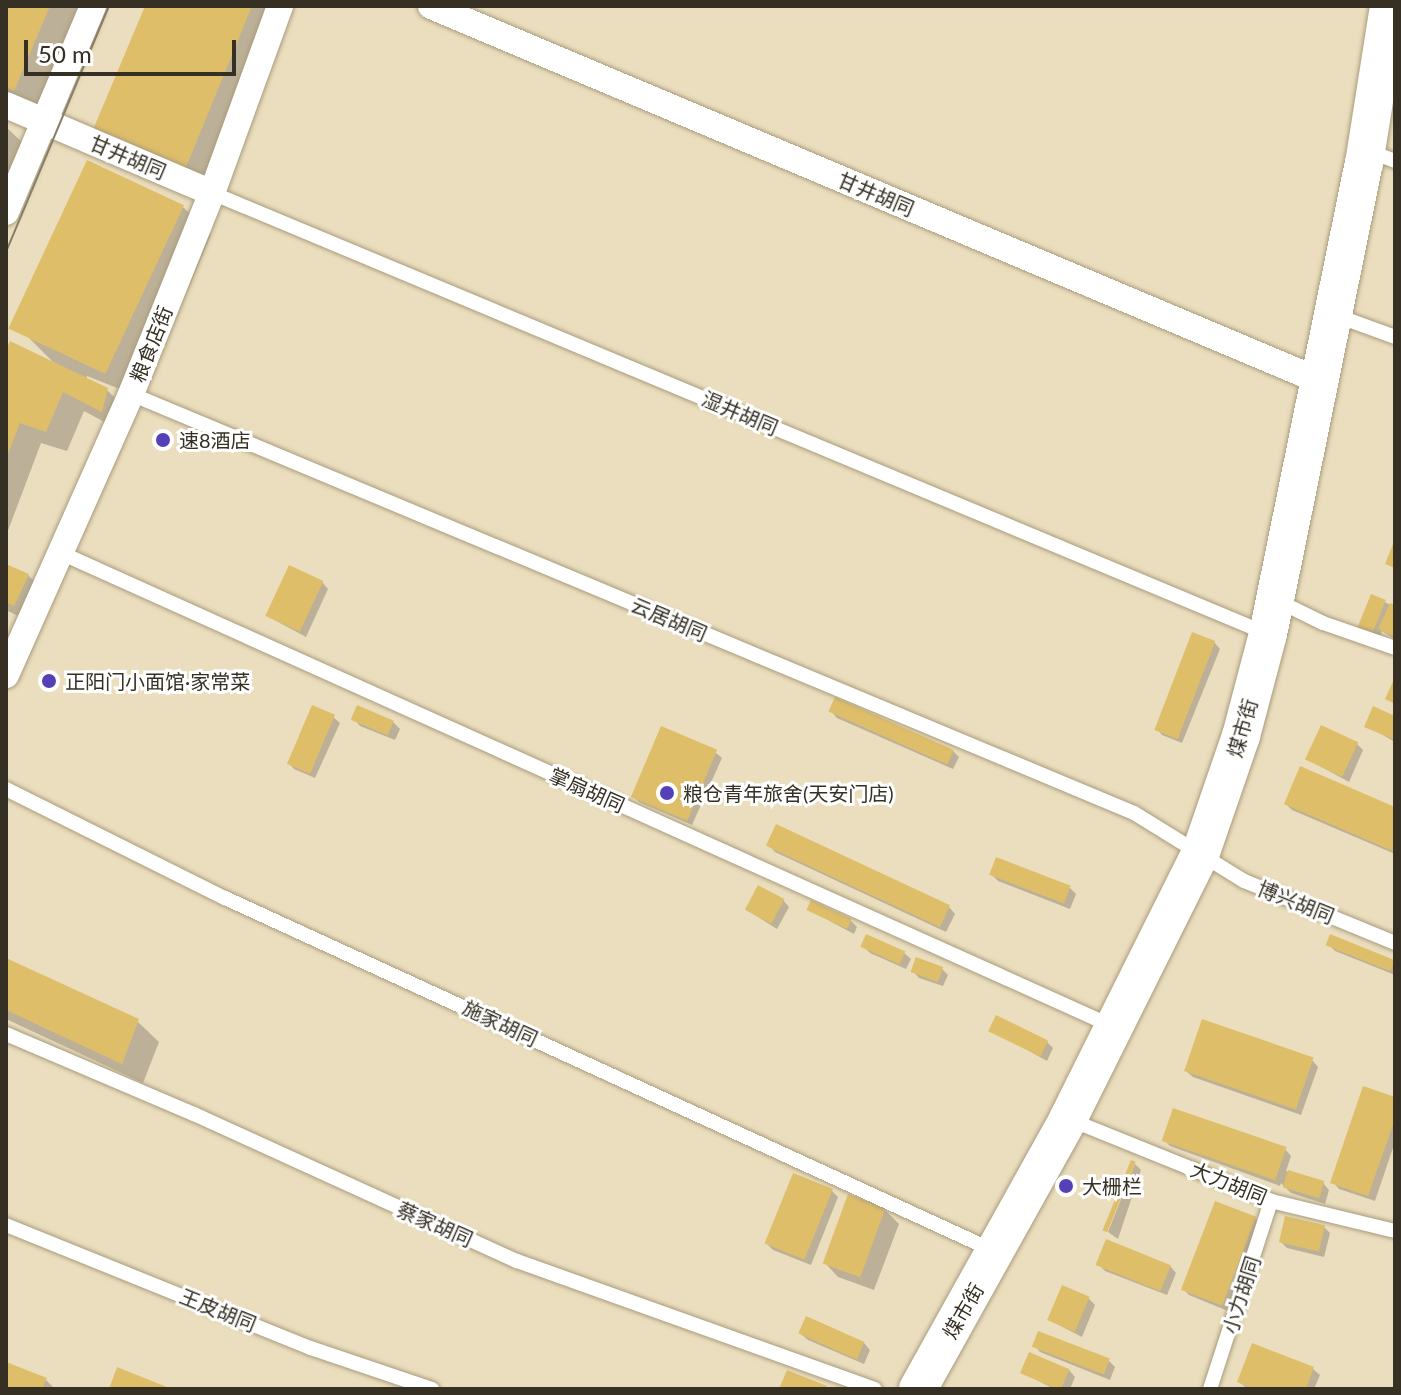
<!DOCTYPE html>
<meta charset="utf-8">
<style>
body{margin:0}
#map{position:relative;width:1401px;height:1395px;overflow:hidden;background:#ebdebe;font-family:Lato,"Noto Sans SC",sans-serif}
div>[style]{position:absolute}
.shadow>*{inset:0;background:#0003}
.building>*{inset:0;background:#dfbe6a;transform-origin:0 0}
.roads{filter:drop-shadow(0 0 2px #a99c7d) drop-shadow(0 0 2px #a99c7d)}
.lane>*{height:14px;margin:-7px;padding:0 7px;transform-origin:7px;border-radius:7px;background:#fff}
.street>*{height:26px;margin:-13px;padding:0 13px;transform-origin:13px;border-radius:13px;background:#fff}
.secondary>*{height:38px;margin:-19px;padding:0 19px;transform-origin:19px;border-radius:19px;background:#fff}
.tram>*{height:2px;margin:-1px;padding:0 1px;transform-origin:1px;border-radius:1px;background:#877e69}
.dots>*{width:22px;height:22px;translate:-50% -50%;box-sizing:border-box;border:4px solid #fff;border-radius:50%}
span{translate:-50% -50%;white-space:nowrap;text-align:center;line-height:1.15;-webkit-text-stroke:6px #fff;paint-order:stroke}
.street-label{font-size:20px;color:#353023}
.poi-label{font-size:20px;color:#353023}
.left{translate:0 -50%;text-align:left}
.frame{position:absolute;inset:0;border:8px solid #353023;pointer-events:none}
.scale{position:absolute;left:24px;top:40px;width:212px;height:36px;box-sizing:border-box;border:4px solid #353023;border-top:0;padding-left:10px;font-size:24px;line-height:28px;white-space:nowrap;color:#353023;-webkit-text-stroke:6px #fff;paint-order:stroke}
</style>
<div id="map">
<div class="shadow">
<i style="clip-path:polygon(6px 6px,89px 6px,43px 117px,6px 99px)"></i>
<i style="clip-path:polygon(148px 6px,291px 6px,212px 198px,123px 159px)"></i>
<i style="clip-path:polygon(6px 127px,22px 142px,6px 178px)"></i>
<i style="clip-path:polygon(183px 207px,211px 235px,142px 398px,87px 376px,86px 379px,107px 390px,128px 411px,123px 432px,84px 411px,67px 451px,41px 443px,6px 536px,6px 355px,55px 364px,26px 335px)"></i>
<i style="clip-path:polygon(6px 567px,28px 575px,49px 596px,36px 625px,6px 610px)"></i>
<i style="clip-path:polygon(322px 582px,328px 589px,306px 637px,267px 616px)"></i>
<i style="clip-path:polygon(1385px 602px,1395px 608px,1395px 639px,1382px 631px,1379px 639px,1366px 633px)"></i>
<i style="clip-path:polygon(1214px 642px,1220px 649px,1182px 743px,1162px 735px,1156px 728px)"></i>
<i style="clip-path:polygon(831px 711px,953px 751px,959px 757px,953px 769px,837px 718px)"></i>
<i style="clip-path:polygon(333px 717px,340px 723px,315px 778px,294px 769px,288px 762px)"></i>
<i style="clip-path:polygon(1395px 718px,1395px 742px,1367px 726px)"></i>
<i style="clip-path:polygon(354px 719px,393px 722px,400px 729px,395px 740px,360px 726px)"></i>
<i style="clip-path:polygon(1357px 744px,1363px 750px,1349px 782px,1307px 759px)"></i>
<i style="clip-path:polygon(715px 752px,722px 758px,692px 825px,639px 802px,633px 796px)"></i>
<i style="clip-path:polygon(1286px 804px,1395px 809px,1395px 854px,1292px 810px)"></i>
<i style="clip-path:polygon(769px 845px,949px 907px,955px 914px,946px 932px,775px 852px)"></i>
<i style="clip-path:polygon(991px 874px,1070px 888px,1076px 894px,1070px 909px,998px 881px)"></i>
<i style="clip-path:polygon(783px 900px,789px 907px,777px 929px,747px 910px)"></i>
<i style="clip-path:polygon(809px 910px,851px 921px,857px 927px,854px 934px)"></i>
<i style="clip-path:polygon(868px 937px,904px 953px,911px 959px,906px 969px,870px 953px,863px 946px)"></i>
<i style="clip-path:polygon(1328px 944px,1394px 962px,1395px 975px,1335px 951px)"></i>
<i style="clip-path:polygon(6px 960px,137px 1021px,159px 1042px,143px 1083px,6px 1019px)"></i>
<i style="clip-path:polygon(941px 968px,948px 975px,943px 986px,919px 978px,913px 971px)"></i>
<i style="clip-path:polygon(991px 1030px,1047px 1042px,1053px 1048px,1047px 1061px)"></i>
<i style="clip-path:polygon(1312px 1060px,1318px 1067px,1301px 1115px,1193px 1077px,1186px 1071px)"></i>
<i style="clip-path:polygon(1395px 1099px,1395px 1142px,1375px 1201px,1339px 1189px,1333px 1182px)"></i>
<i style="clip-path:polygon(1164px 1140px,1285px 1149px,1291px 1156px,1286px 1171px,1323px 1183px,1329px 1190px,1325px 1204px,1291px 1193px,1281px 1183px,1280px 1186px,1170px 1146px)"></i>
<i style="clip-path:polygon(1135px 1164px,1141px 1170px,1118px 1239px,1108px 1232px)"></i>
<i style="clip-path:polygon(832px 1191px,838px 1197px,811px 1265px,773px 1250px,767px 1244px)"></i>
<i style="clip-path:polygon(885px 1210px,899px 1224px,874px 1290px,838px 1277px,825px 1263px)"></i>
<i style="clip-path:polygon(1255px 1219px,1262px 1225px,1228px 1311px,1189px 1295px,1183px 1289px)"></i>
<i style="clip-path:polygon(1324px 1227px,1330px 1233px,1324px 1257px,1287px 1248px,1281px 1242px)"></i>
<i style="clip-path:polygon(1098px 1264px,1170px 1266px,1176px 1273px,1167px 1295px,1105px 1271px)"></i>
<i style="clip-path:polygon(1089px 1299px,1095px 1305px,1082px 1337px,1049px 1320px)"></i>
<i style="clip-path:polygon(801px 1334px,864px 1343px,870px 1350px,864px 1364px,808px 1340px)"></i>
<i style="clip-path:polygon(1034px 1345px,1109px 1361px,1115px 1367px,1110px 1380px,1040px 1352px)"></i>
<i style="clip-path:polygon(6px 1364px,46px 1380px,55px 1389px,6px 1389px)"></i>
<i style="clip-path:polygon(1313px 1369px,1320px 1375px,1314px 1389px,1248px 1389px,1239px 1382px)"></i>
<i style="clip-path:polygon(1069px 1370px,1075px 1377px,1070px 1389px,1054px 1389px,1023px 1373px)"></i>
</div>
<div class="building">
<i style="clip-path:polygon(6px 6px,50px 6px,14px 91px,6px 87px)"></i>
<i style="clip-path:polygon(145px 6px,252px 6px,184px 172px,92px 132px)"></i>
<i style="left:87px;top:160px;width:107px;height:186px;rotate:25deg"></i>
<i style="clip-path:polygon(10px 341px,108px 388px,102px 412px,63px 392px,46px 432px,20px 423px,6px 459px,6px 350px)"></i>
<i style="clip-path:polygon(1395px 539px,1395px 568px,1385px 564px)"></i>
<i style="clip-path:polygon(6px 564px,29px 574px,14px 606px,6px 602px)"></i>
<i style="left:289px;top:565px;width:38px;height:56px;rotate:25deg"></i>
<i style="left:1371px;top:594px;width:16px;height:36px;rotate:22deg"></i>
<i style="clip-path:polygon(1390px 603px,1395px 605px,1395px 637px,1378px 629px)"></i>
<i style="left:1192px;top:632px;width:25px;height:105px;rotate:21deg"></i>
<i style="clip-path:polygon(1395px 677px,1395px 704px,1385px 699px)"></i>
<i style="left:835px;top:697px;width:130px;height:16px;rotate:24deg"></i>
<i style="left:312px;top:705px;width:25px;height:64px;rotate:23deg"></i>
<i style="left:357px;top:705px;width:40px;height:16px;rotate:23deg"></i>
<i style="clip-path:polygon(1373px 706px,1395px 716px,1395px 740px,1364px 727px)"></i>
<i style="left:1321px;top:725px;width:41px;height:38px;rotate:25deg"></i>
<i style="left:661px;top:726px;width:61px;height:77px;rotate:23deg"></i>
<i style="clip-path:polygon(1300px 766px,1395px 807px,1395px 852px,1284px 804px)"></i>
<i style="left:776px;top:824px;width:192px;height:24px;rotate:25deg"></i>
<i style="left:996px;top:857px;width:80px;height:19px;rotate:21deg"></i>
<i style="left:758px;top:885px;width:30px;height:28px;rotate:28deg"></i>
<i style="left:811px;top:900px;width:45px;height:11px;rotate:25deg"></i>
<i style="left:866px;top:934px;width:43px;height:14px;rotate:24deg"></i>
<i style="left:1330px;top:934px;width:70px;height:12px;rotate:22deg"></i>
<i style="left:916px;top:957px;width:29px;height:16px;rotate:20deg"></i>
<i style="clip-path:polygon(6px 958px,139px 1019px,122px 1064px,6px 1010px)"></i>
<i style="left:996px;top:1015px;width:58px;height:18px;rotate:26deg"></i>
<i style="left:1202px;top:1019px;width:118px;height:55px;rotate:19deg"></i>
<i style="clip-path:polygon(1363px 1086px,1395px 1097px,1395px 1119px,1368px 1196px,1330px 1183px)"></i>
<i style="left:1173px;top:1108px;width:120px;height:35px;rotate:19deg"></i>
<i style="left:1131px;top:1160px;width:5px;height:76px;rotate:22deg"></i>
<i style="left:1288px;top:1170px;width:38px;height:18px;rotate:17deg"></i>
<i style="left:793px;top:1173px;width:43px;height:76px;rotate:22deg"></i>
<i style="left:848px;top:1194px;width:40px;height:74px;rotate:20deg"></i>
<i style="left:1215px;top:1201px;width:44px;height:95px;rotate:21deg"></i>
<i style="left:1285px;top:1216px;width:41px;height:27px;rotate:13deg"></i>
<i style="left:1106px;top:1239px;width:70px;height:28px;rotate:22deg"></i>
<i style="left:1062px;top:1285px;width:30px;height:38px;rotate:23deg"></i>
<i style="left:806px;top:1316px;width:64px;height:19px;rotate:24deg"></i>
<i style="left:1038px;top:1331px;width:77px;height:17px;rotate:21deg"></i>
<i style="clip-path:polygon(1252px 1343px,1314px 1367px,1306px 1389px,1254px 1389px,1237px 1382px)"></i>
<i style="left:1029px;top:1352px;width:44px;height:23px;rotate:23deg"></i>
<i style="clip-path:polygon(6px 1362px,47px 1378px,42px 1389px,6px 1389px)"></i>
<i style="clip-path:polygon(117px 1367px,167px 1387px,166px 1389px,109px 1389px)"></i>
<i style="clip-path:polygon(787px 1370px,827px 1386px,826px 1389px,779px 1389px)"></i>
</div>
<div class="roads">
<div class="lane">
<i style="left:1369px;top:151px;width:28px;rotate:21deg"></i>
<i style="left:212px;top:193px;width:1144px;rotate:22.67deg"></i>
<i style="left:1335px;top:315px;width:64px;rotate:20.1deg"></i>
<i style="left:131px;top:394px;width:1087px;rotate:22.67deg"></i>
<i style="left:1134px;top:813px;width:129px;rotate:31.7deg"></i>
<i style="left:1244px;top:881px;width:163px;rotate:22.3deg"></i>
<i style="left:61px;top:553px;width:1155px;rotate:24.23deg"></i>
<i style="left:1276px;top:600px;width:52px;rotate:26.1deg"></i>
<i style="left:1323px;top:623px;width:76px;rotate:19.1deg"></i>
<i style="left:6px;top:789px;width:245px;rotate:26.5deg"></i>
<i style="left:225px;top:898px;width:844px;rotate:24.65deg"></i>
<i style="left:6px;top:1034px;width:204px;rotate:23.1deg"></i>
<i style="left:194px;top:1114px;width:355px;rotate:24.5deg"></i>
<i style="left:517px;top:1261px;width:380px;rotate:19.7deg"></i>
<i style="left:1071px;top:1120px;width:216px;rotate:22deg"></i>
<i style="left:1271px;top:1201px;width:128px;rotate:13.6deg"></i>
<i style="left:6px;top:1225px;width:329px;rotate:22deg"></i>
<i style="left:311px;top:1348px;width:128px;rotate:18.7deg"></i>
<i style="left:1210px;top:1389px;width:198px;rotate:-72deg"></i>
</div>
<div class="street">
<i style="left:431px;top:6px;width:965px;rotate:22.87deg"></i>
<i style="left:6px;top:105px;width:224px;rotate:23.1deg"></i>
<i style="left:6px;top:212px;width:224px;rotate:-67.1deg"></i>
<i style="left:6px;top:675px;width:308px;rotate:-66deg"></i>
<i style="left:131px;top:394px;width:217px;rotate:-68.1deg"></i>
<i style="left:212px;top:193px;width:199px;rotate:-70deg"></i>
</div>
<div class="secondary">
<i style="left:918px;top:1389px;width:309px;rotate:-60.9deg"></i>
<i style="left:1068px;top:1119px;width:298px;rotate:-63.5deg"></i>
<i style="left:1201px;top:852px;width:123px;rotate:-71deg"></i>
<i style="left:1241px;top:736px;width:106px;rotate:-75.2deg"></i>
<i style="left:1268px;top:634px;width:480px;rotate:-78.5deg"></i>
<i style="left:1364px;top:164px;width:160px;rotate:-81deg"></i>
</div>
</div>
<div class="tram">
<i style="left:6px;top:252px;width:267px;rotate:-67.3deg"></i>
</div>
<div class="dots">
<i style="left:163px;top:440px;background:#5540b8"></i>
<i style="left:49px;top:681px;background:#5540b8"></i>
<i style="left:667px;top:793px;background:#5540b8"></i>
<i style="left:1066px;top:1186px;background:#5540b8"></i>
</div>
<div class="street-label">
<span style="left:128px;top:157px;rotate:23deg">甘井胡同</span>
<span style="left:876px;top:194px;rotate:23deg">甘井胡同</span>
<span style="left:151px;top:344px;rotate:-68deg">粮食店街</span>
<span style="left:740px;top:413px;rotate:23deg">湿井胡同</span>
<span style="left:669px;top:619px;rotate:23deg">云居胡同</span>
<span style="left:1242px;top:728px;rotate:-74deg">煤市街</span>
<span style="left:587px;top:790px;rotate:24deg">掌扇胡同</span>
<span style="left:1296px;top:902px;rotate:22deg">博兴胡同</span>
<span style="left:500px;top:1023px;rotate:25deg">施家胡同</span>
<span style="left:1229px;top:1183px;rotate:22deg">大力胡同</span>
<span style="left:435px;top:1224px;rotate:24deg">蔡家胡同</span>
<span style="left:1241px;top:1295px;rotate:-72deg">小力胡同</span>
<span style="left:218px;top:1310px;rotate:22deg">王皮胡同</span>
<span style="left:963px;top:1311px;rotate:-60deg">煤市街</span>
</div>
<div class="poi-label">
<span class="left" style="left:179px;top:440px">速8酒店</span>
<span class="left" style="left:65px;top:681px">正阳门小面馆·家常菜</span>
<span class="left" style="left:683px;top:793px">粮仓青年旅舍(天安门店)</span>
<span class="left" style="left:1082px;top:1186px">大栅栏</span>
</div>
<div class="frame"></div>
<div class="scale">50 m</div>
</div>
